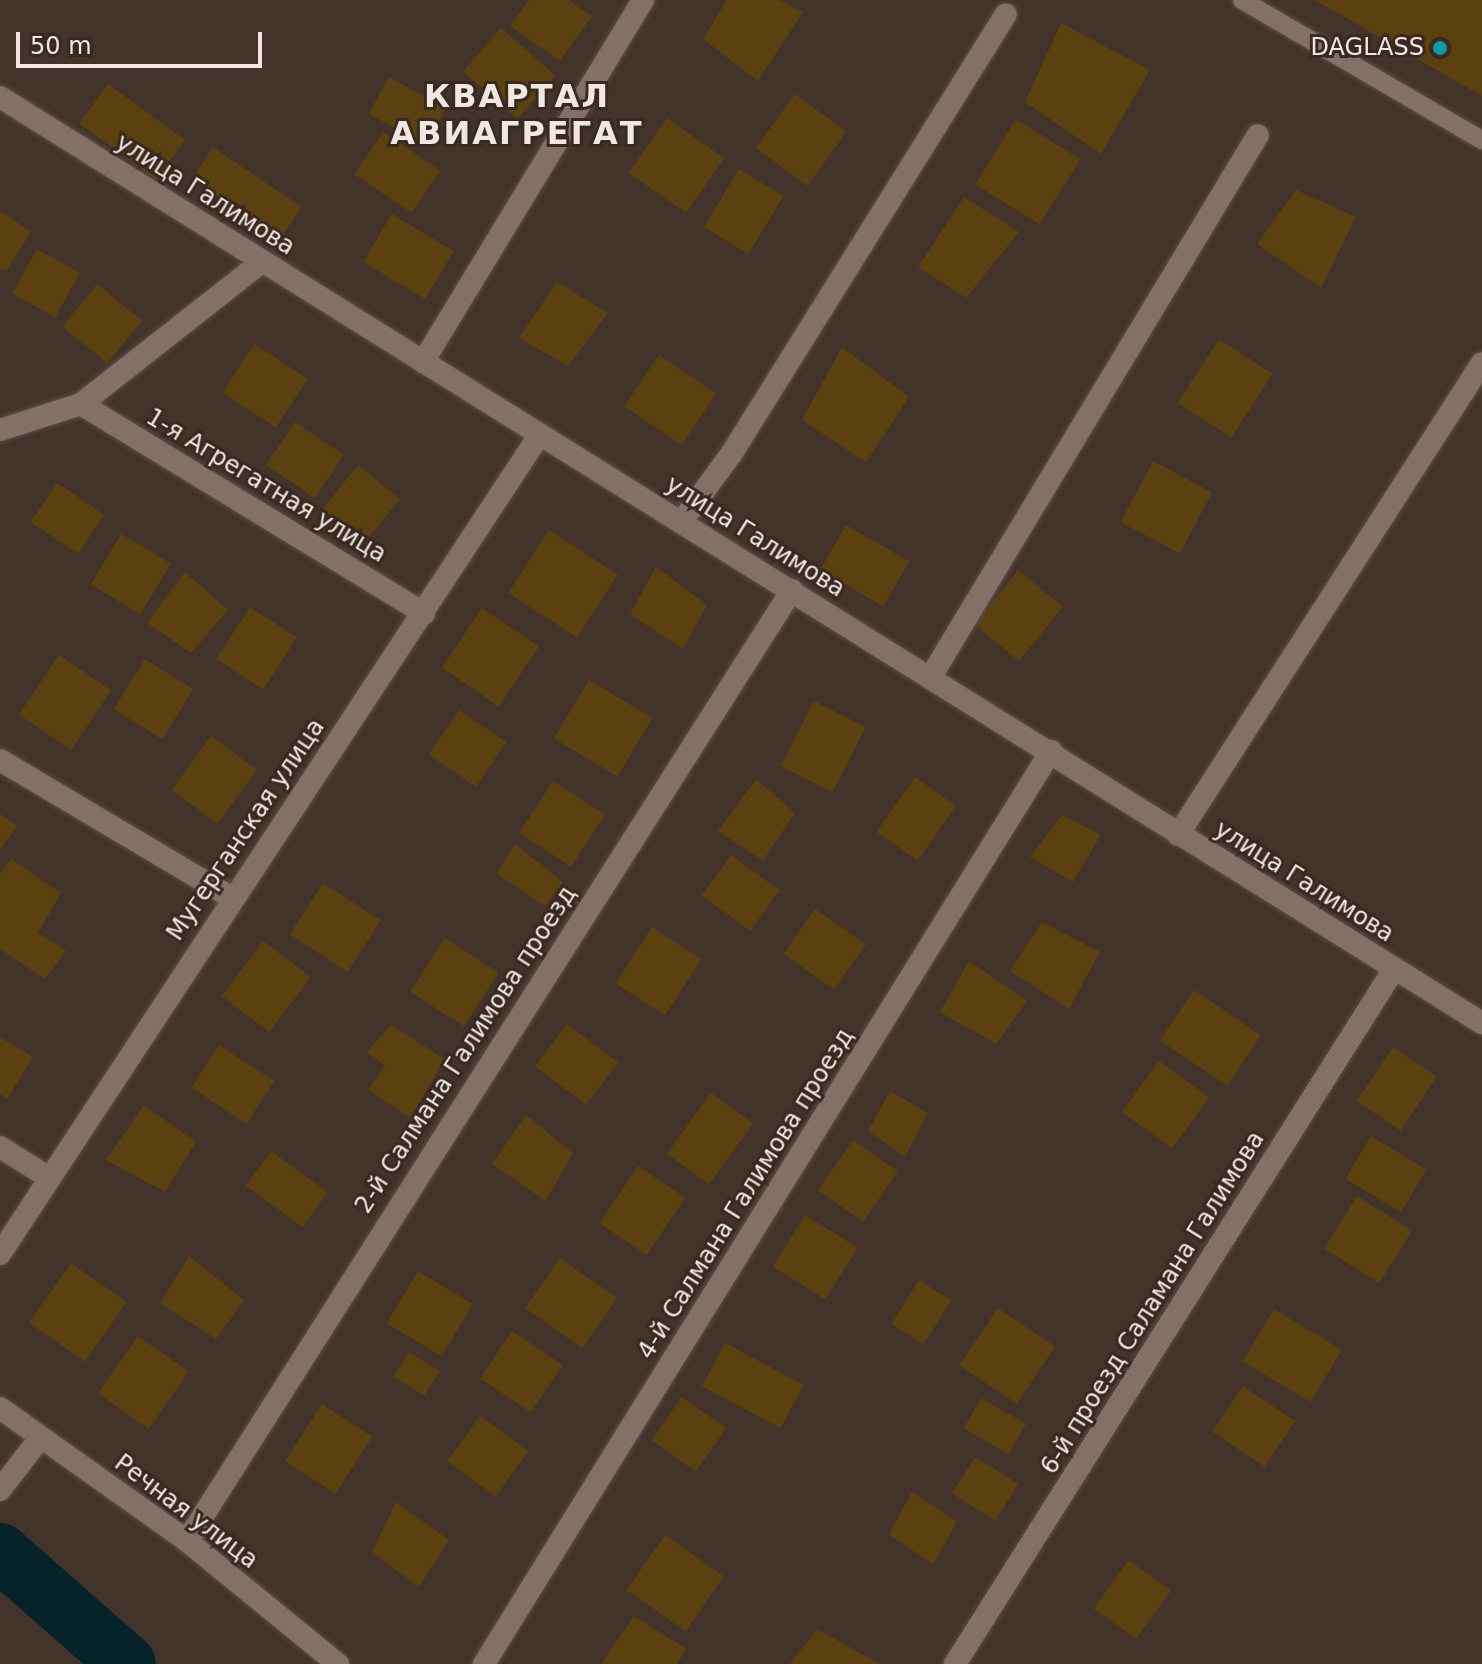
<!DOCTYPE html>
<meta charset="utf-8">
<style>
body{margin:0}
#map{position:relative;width:1482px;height:1664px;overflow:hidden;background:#42332b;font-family:"DejaVu Sans",sans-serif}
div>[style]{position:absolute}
.river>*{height:58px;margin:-29px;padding:0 29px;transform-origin:29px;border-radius:29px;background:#06232a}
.building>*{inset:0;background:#5b4110;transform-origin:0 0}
.roads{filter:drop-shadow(0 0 2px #5c4f49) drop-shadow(0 0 2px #5c4f49)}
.service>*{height:18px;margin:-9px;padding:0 9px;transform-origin:9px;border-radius:9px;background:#837169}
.minor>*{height:22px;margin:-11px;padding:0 11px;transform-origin:11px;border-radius:11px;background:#837169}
.dots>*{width:22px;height:22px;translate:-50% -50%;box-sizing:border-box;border:4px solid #382921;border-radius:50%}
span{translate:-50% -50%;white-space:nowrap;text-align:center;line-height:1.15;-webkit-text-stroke:6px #382921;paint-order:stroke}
.poi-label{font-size:24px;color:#f1e7e2}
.right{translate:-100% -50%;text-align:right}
.street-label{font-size:24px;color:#f1e7e2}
.district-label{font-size:32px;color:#f1e7e2;font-weight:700;letter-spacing:2px}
.scale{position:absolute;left:16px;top:32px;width:246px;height:36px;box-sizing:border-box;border:4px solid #f1e7e2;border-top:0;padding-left:10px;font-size:24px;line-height:28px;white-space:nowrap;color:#f1e7e2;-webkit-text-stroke:6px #382921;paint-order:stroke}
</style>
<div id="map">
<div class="river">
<i style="left:0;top:1552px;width:169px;rotate:41.4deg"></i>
</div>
<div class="building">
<i style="clip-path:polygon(529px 0,568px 0,592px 16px,560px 61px,510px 26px)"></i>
<i style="clip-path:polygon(727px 0,779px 0,803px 12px,758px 81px,703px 39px)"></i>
<i style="clip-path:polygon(1315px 0,1482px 0,1482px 96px)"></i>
<i style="clip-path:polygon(1061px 23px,1150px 70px,1101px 154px,1025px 102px)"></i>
<i style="left:501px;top:28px;width:72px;height:58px;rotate:41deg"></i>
<i style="left:389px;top:77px;width:65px;height:42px;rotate:29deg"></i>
<i style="left:108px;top:84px;width:95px;height:49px;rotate:36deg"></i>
<i style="left:795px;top:94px;width:64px;height:67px;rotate:36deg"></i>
<i style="left:667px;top:118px;width:70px;height:67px;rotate:35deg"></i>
<i style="left:1016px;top:119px;width:76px;height:77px;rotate:32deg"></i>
<i style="left:383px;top:132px;width:69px;height:51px;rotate:34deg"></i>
<i style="left:213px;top:147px;width:107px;height:38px;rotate:34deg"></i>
<i style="left:739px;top:169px;width:52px;height:68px;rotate:31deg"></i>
<i style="clip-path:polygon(1296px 190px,1356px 217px,1321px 288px,1257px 244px)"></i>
<i style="clip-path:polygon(964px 197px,1019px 232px,966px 298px,918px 267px)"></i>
<i style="clip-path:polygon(0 211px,31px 232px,6px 271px,0 268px)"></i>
<i style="left:392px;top:214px;width:72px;height:56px;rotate:31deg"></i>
<i style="left:37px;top:249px;width:49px;height:51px;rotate:29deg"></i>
<i style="clip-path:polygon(557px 282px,608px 313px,568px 366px,519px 338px)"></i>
<i style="left:97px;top:284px;width:58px;height:55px;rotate:39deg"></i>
<i style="left:1219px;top:339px;width:64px;height:76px;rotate:33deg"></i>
<i style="left:254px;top:344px;width:64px;height:58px;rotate:33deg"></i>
<i style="clip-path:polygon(842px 347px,909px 397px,866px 462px,802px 420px)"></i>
<i style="left:659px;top:355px;width:69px;height:62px;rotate:34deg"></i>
<i style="left:295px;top:422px;width:59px;height:52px;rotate:34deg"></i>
<i style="left:1153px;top:461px;width:67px;height:69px;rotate:28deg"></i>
<i style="left:358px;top:465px;width:54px;height:56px;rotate:39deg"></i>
<i style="left:57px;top:483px;width:57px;height:47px;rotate:34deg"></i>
<i style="left:846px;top:525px;width:73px;height:52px;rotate:30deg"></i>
<i style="left:549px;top:530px;width:82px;height:75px;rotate:33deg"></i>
<i style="left:121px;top:534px;width:58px;height:59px;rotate:31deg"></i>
<i style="clip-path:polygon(656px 567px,707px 605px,683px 649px,630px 614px)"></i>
<i style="left:1018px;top:570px;width:58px;height:70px;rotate:39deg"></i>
<i style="clip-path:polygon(185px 572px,228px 610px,191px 653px,147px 623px)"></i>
<i style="left:250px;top:607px;width:56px;height:62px;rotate:33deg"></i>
<i style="left:482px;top:608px;width:69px;height:72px;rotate:34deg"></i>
<i style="left:59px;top:655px;width:63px;height:72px;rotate:34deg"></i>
<i style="left:145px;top:659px;width:57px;height:59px;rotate:32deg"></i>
<i style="left:589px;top:680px;width:74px;height:68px;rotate:31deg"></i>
<i style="left:814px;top:701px;width:58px;height:73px;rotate:27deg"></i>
<i style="left:459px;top:710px;width:57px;height:54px;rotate:34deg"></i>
<i style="left:211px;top:736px;width:57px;height:67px;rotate:36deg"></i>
<i style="left:915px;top:777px;width:50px;height:67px;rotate:35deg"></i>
<i style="clip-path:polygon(756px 779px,795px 813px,763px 861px,718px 831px)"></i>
<i style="left:553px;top:781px;width:62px;height:62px;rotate:33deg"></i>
<i style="clip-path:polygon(0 814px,17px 826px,0 850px)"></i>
<i style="clip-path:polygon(1062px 815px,1101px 835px,1073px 882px,1030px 857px)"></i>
<i style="clip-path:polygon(515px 844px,563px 882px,545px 906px,497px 874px)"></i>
<i style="left:731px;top:855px;width:60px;height:50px;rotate:36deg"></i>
<i style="clip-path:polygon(11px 859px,61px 893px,38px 933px,66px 951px,45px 979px,0 949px,0 874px)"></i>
<i style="left:323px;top:883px;width:69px;height:61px;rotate:33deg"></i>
<i style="left:815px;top:909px;width:62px;height:55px;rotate:35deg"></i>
<i style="clip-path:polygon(1042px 922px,1100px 952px,1069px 1009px,1010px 971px)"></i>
<i style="left:652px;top:927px;width:59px;height:67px;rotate:33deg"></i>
<i style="left:445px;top:938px;width:64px;height:64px;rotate:33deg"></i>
<i style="left:263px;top:941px;width:60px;height:69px;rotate:37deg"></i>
<i style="clip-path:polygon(969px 961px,1027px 1001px,996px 1044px,940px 1012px)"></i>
<i style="left:1194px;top:990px;width:81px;height:61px;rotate:34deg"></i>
<i style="left:567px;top:1024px;width:64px;height:53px;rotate:37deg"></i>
<i style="clip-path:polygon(391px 1025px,445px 1059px,410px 1118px,368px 1089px,385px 1066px,367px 1052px)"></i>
<i style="clip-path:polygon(0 1037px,33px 1057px,7px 1099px,0 1094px)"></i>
<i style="left:219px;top:1045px;width:66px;height:51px;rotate:33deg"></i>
<i style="left:1393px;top:1047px;width:53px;height:65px;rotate:34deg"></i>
<i style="left:1159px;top:1061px;width:62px;height:63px;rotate:36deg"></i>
<i style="clip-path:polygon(890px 1091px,928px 1113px,905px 1157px,868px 1131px)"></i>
<i style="left:711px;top:1093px;width:52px;height:75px;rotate:36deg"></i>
<i style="clip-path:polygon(144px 1105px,196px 1142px,165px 1192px,106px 1160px)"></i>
<i style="clip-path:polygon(526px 1115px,573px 1153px,546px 1201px,492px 1164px)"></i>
<i style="left:1371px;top:1136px;width:65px;height:50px;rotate:31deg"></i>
<i style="left:853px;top:1140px;width:55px;height:61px;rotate:35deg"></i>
<i style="left:271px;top:1151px;width:70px;height:43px;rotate:36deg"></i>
<i style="left:638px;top:1166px;width:57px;height:69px;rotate:34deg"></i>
<i style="left:1357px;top:1196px;width:65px;height:62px;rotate:32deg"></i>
<i style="left:805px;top:1215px;width:62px;height:61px;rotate:32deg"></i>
<i style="clip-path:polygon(189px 1256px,244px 1300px,216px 1339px,160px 1303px)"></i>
<i style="left:560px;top:1258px;width:70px;height:61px;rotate:35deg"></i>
<i style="left:71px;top:1263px;width:68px;height:73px;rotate:35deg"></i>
<i style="left:418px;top:1271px;width:64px;height:61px;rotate:31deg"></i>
<i style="left:919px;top:1280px;width:38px;height:52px;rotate:32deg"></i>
<i style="left:998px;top:1308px;width:69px;height:69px;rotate:34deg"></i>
<i style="left:1274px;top:1309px;width:79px;height:61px;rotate:31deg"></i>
<i style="left:512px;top:1331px;width:61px;height:57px;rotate:34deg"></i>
<i style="left:138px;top:1336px;width:62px;height:70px;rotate:35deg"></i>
<i style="left:725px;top:1343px;width:89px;height:49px;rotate:28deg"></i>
<i style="left:409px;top:1352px;width:36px;height:29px;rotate:32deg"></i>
<i style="left:1243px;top:1386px;width:63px;height:55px;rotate:34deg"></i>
<i style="left:682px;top:1397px;width:54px;height:53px;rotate:35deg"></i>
<i style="left:981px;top:1398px;width:52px;height:35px;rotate:30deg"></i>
<i style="left:322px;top:1404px;width:60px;height:68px;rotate:33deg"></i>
<i style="left:480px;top:1416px;width:60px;height:56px;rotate:36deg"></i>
<i style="left:975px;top:1457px;width:51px;height:43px;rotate:32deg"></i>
<i style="clip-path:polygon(912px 1492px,957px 1522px,933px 1565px,889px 1534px)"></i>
<i style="clip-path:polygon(396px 1502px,449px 1540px,419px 1587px,372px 1552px)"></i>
<i style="left:665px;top:1535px;width:72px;height:67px;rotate:35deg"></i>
<i style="left:1129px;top:1560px;width:52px;height:60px;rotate:36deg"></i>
<i style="clip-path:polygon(634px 1616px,686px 1649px,677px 1664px,601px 1664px)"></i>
<i style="clip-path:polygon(817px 1629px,880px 1664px,790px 1664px)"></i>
</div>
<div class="roads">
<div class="service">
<i style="left:1242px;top:0;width:278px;rotate:30.3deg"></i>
</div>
<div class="minor">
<i style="left:0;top:97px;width:1748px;rotate:32deg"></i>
<i style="left:423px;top:362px;width:424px;rotate:-58.7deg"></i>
<i style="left:81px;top:404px;width:402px;rotate:31.4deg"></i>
<i style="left:0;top:430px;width:85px;rotate:-17.8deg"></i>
<i style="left:81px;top:404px;width:231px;rotate:-38.2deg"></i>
<i style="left:682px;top:521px;width:84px;rotate:-53.7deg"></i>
<i style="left:732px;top:453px;width:517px;rotate:-58.03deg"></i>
<i style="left:930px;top:678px;width:634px;rotate:-58.87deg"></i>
<i style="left:0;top:760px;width:269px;rotate:30.7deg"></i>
<i style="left:1178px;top:835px;width:561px;rotate:-57.22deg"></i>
<i style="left:0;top:1147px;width:57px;rotate:32deg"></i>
<i style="left:0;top:1254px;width:978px;rotate:-56.63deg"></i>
<i style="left:0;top:1408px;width:229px;rotate:35.4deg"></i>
<i style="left:187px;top:1541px;width:195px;rotate:39.2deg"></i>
<i style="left:0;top:1490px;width:66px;rotate:-52.4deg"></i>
<i style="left:187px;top:1541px;width:1127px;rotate:-57.54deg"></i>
<i style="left:484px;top:1664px;width:1075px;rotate:-58.16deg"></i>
<i style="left:955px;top:1664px;width:822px;rotate:-57.72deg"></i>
</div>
</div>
<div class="dots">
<i style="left:1440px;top:48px;background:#0f9aa8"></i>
</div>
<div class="poi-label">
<span class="right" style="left:1424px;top:48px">DAGLASS</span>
</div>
<div class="street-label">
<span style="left:205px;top:195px;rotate:32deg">улица Галимова</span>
<span style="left:266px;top:486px;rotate:31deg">1-я Агрегатная улица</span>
<span style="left:755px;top:537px;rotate:32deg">улица Галимова</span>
<span style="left:246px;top:830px;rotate:-56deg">Мугерганская улица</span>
<span style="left:1304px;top:882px;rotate:32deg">улица Галимова</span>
<span style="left:466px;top:1050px;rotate:-57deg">2-й Салмана Галимова проезд</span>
<span style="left:746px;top:1194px;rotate:-58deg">4-й Салмана Галимова проезд</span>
<span style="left:1153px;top:1303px;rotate:-58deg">6-й проезд Саламана Галимова</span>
<span style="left:186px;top:1512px;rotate:37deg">Речная улица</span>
</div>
<div class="district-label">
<span style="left:517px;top:115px">КВАРТАЛ<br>АВИАГРЕГАТ</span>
</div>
<div class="scale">50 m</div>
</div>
